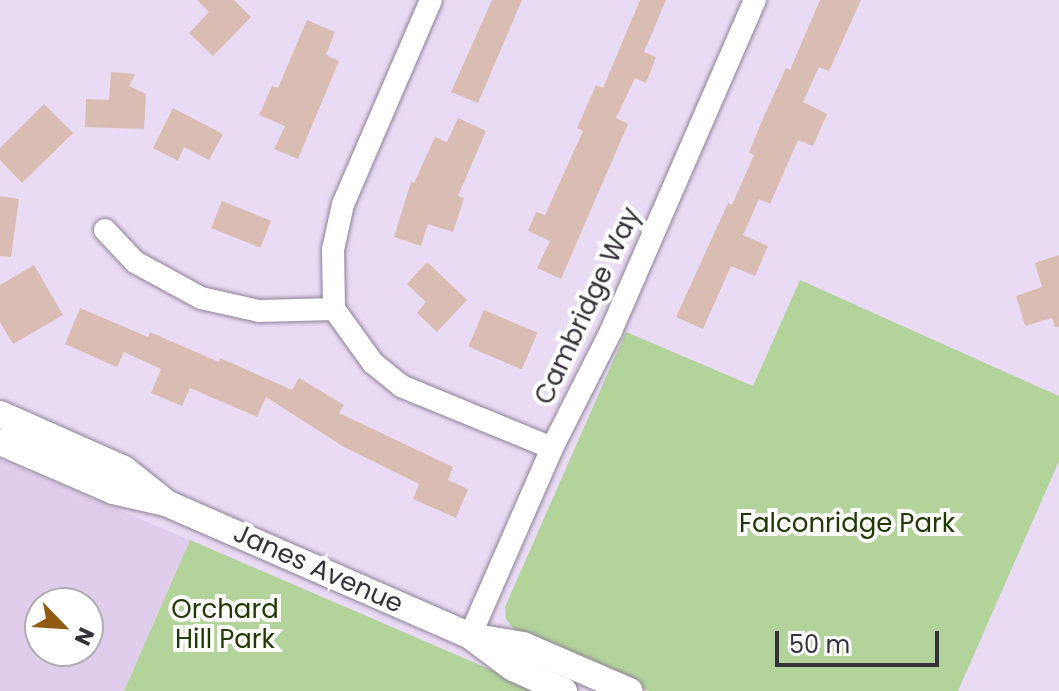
<!DOCTYPE html>
<style>
body{margin:0}
#map{position:relative;width:1059px;height:691px;overflow:hidden;background:#eadbf4;font-family:Poppins,sans-serif}
div>[style]{position:absolute}
.built>*{inset:0;background:#e0cdeb}
.green>*{inset:0;background:#b2d39a}
.building>*{inset:0;background:#dabdb2;transform-origin:0 0}
.roads{filter:drop-shadow(0 0 2px #8d8096) drop-shadow(0 0 2px #8d8096)}
.minor>*{height:22px;margin:-11px;padding:0 11px;transform-origin:11px;border-radius:11px;background:#fff}
.tertiary>*{height:26px;margin:-13px;padding:0 13px;transform-origin:13px;border-radius:13px;background:#fff}
span{translate:-50% -50%;white-space:nowrap;text-align:center;line-height:1.15;-webkit-text-stroke:8px #fff;paint-order:stroke}
.street-label{font-size:26px;color:#353039}
.park-label{font-size:26px;color:#203a02}
.north{position:absolute;left:24px;top:587px;width:80px;height:80px;box-sizing:border-box;background:#fff;border:2px solid #aeacb0;border-radius:50%;rotate:115deg;font-size:22px;font-weight:700;line-height:32px;text-align:center;color:#353039}
.north::after{content:'';display:block;margin:auto;width:28px;height:36px;background:#905a10;clip-path:polygon(50% 0,100% 100%,50% 72%,0 100%)}
.scale{position:absolute;left:775px;top:631px;width:164px;height:36px;box-sizing:border-box;border:4px solid #353039;border-top:0;padding-left:10px;font-size:24px;line-height:28px;white-space:nowrap;color:#353039;-webkit-text-stroke:6px #fff;paint-order:stroke}
</style>
<div id="map">
<div class="built">
<i style="clip-path:polygon(evenodd,0 460px,190px 540px,124px 691px,0 691px,0 460px,40px 603px,88px 603px,88px 651px,40px 651px,40px 603px)"></i>
</div>
<div class="green">
<i style="clip-path:polygon(800px 280px,1059px 396px,1059px 461px,958px 691px,649px 691px,519px 636px,506px 619px,505px 607px,626px 332px,753px 386px)"></i>
<i style="clip-path:polygon(190px 540px,540px 691px,124px 691px)"></i>
</div>
<div class="building">
<i style="clip-path:polygon(197px 0,234px 0,251px 17px,213px 56px,189px 33px,209px 12px)"></i>
<i style="clip-path:polygon(492px 0,522px 0,478px 103px,451px 92px)"></i>
<i style="clip-path:polygon(640px 0,666px 0,644px 52px,656px 57px,646px 83px,635px 78px,616px 118px,628px 124px,561px 279px,537px 268px,550px 241px,528px 231px,536px 212px,545px 215px,583px 131px,577px 128px,596px 85px,603px 88px)"></i>
<i style="clip-path:polygon(820px 0,861px 0,829px 71px,819px 67px,803px 102px,827px 114px,813px 146px,798px 140px,770px 204px,759px 199px,743px 235px,768px 246px,755px 276px,731px 266px,703px 329px,676px 317px,728px 203px,732px 205px,754px 155px,749px 153px,761px 123px,786px 68px,790px 70px)"></i>
<i style="clip-path:polygon(307px 20px,335px 32px,326px 55px,339px 61px,298px 159px,274px 149px,285px 126px,259px 115px,272px 86px,278px 88px)"></i>
<i style="clip-path:polygon(111px 72px,135px 74px,129px 86px,146px 94px,144px 129px,85px 127px,86px 99px,109px 100px)"></i>
<i style="clip-path:polygon(44px 104px,73px 133px,22px 183px,0 160px,0 148px)"></i>
<i style="clip-path:polygon(173px 108px,223px 134px,209px 160px,184px 147px,178px 161px,153px 148px)"></i>
<i style="clip-path:polygon(458px 118px,486px 131px,458px 196px,464px 198px,453px 232px,428px 224px,421px 246px,394px 237px,411px 182px,414px 183px,435px 137px,447px 142px)"></i>
<i style="clip-path:polygon(0 196px,19px 199px,11px 257px,0 256px)"></i>
<i style="left:222px;top:201px;width:53px;height:29px;rotate:22deg"></i>
<i style="clip-path:polygon(1059px 255px,1059px 327px,1055px 327px,1052px 318px,1025px 326px,1016px 296px,1042px 287px,1035px 263px)"></i>
<i style="clip-path:polygon(427px 262px,467px 300px,437px 332px,417px 313px,426px 302px,407px 284px)"></i>
<i style="clip-path:polygon(34px 265px,63px 315px,13px 344px,0 322px,0 285px)"></i>
<i style="clip-path:polygon(80px 308px,148px 337px,150px 332px,219px 362px,220px 358px,292px 390px,299px 378px,344px 405px,339px 413px,453px 467px,448px 480px,468px 489px,456px 518px,413px 499px,419px 484px,344px 447px,266px 397px,257px 417px,190px 388px,182px 406px,151px 393px,161px 369px,124px 352px,117px 367px,65px 344px)"></i>
<i style="left:484px;top:310px;width:58px;height:40px;rotate:23deg"></i>
</div>
<div class="roads">
<div class="minor">
<i style="left:431px;top:0;width:222px;rotate:113.3deg"></i>
<i style="left:343px;top:204px;width:47px;rotate:102.3deg"></i>
<i style="left:333px;top:250px;width:59px;rotate:89deg"></i>
<i style="left:334px;top:309px;width:67px;rotate:54.2deg"></i>
<i style="left:373px;top:363px;width:36px;rotate:39deg"></i>
<i style="left:401px;top:386px;width:163px;rotate:22.3deg"></i>
<i style="left:105px;top:230px;width:44px;rotate:46.8deg"></i>
<i style="left:135px;top:262px;width:75px;rotate:28.6deg"></i>
<i style="left:201px;top:298px;width:59px;rotate:12.6deg"></i>
<i style="left:259px;top:311px;width:75px;rotate:-1.5deg"></i>
<i style="left:470px;top:636px;width:205px;rotate:-66.4deg"></i>
<i style="left:552px;top:448px;width:131px;rotate:-63.2deg"></i>
<i style="left:611px;top:331px;width:361px;rotate:-66.5deg"></i>
</div>
<div class="tertiary">
<i style="left:0;top:414px;width:136px;rotate:23.9deg"></i>
<i style="left:124px;top:469px;width:50px;rotate:38.5deg"></i>
<i style="left:0;top:442px;width:123px;rotate:23.4deg"></i>
<i style="left:113px;top:491px;width:54px;rotate:12.8deg"></i>
<i style="left:166px;top:503px;width:332px;rotate:23.6deg"></i>
<i style="left:470px;top:636px;width:54px;rotate:9.6deg"></i>
<i style="left:523px;top:645px;width:116px;rotate:23.3deg"></i>
<i style="left:473px;top:638px;width:50px;rotate:36.9deg"></i>
<i style="left:513px;top:668px;width:56px;rotate:24.3deg"></i>
</div>
</div>
<div class="street-label">
<span style="left:588px;top:306px;rotate:-65deg">Cambridge Way</span>
<span style="left:318px;top:569px;rotate:24deg">Janes Avenue</span>
</div>
<div class="park-label">
<span style="left:847px;top:524px">Falconridge Park</span>
<span style="left:225px;top:625px">Orchard<br>Hill Park</span>
</div>
<div class="north">N</div>
<div class="scale">50 m</div>
</div>
